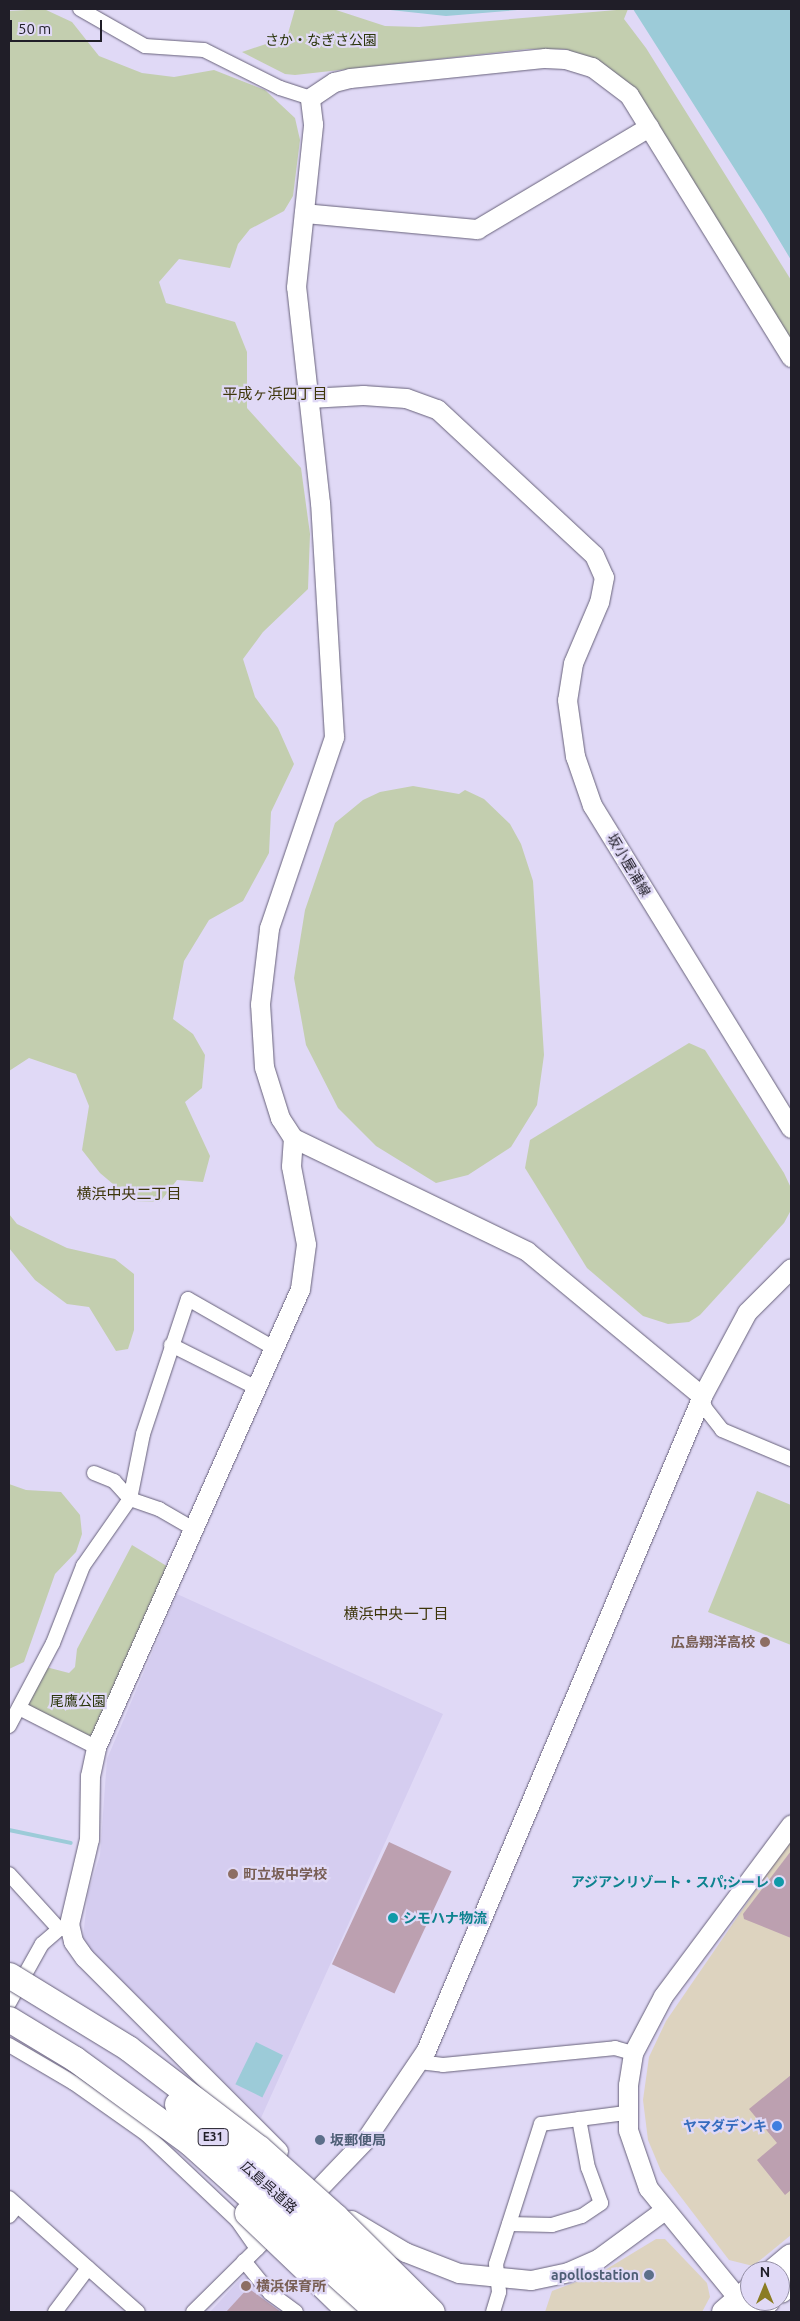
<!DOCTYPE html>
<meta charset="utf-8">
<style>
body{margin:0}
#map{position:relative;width:800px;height:2321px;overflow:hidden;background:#e0d9f6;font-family:Ubuntu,"Noto Sans JP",sans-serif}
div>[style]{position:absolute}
.commercial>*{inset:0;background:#ddd3bf}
.built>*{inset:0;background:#d5cdf0}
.green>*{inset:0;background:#c3ceaf}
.water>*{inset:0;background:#9ccbd8;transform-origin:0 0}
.stream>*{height:4px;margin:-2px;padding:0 2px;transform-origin:2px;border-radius:2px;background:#9ccbd8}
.building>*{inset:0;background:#bca0b0;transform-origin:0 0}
.roads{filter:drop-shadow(0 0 1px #67617a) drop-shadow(0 0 1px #67617a)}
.street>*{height:14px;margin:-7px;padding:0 7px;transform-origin:7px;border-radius:7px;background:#fff}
.secondary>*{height:19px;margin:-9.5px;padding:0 9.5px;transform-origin:9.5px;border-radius:9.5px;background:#fff}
.highway>*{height:25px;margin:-12.5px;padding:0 12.5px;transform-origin:12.5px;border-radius:12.5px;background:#fff}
.bridges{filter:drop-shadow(0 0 1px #67617a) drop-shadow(0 0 1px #67617a)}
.highway-bridge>*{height:25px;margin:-12.5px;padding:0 12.5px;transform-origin:12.5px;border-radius:12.5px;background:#fff}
.dots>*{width:14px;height:14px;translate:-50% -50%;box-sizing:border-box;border:2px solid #e0d9f6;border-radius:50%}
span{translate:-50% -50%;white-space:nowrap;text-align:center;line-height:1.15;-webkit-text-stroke:4.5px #e0d9f6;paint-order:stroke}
.shield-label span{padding:1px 4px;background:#e0d9f6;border:1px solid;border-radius:4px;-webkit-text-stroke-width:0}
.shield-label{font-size:12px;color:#201e28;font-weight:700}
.park-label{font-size:14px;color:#2a350a}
.street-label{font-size:14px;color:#201e28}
.education-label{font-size:14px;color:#785e54;font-weight:700}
.right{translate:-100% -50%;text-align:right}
.left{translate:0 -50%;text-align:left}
.culture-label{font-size:14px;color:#0d838f;font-weight:700}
.shop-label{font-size:14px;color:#366cbe;font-weight:700}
.service-label{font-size:14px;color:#4e5e75;font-weight:700}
.neighbourhood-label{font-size:15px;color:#3d350a}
.frame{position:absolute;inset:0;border:10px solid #201e28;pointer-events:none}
.north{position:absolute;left:740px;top:2261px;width:50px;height:50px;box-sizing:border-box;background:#e0d9f6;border:1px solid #938ea4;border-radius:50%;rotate:0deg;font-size:14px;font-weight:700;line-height:20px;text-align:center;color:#201e28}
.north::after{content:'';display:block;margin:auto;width:18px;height:22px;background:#8b7c22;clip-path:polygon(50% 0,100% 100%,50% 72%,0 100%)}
.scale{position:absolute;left:10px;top:20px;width:92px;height:22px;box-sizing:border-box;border:2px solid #201e28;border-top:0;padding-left:6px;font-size:15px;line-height:18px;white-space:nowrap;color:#201e28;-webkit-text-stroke:4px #e0d9f6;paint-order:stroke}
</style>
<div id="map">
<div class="commercial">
<i style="clip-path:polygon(791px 1839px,791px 2235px,753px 2266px,729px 2260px,661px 2171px,648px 2140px,643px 2100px,649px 2057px,666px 2021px)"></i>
<i style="clip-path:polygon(656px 2239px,665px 2239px,707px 2283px,710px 2297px,702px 2312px,545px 2312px,552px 2291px,600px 2273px)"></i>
</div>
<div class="built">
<i style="clip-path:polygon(177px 1594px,443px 1714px,261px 2118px,90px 1949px,83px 1937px,88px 1893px,100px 1855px,107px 1759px)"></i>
<i style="clip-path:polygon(243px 2276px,251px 2277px,287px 2312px,210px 2312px)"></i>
</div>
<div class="green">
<i style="clip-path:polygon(44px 9px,72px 22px,99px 56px,142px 73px,174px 77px,214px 70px,265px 90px,295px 118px,300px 140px,293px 196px,284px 211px,250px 229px,238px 244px,230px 268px,179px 259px,159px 282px,166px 303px,235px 322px,247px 352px,247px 408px,301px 468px,310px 534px,308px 589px,263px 632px,243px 659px,255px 697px,278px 728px,294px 764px,271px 812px,269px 853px,243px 901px,209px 920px,184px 961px,173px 1019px,193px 1034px,205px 1055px,202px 1088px,185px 1102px,210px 1156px,203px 1182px,177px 1180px,160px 1202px,133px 1201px,100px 1173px,82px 1150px,89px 1106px,76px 1074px,29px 1058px,9px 1071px,9px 11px)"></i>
<i style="clip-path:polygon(295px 9px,333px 9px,385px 26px,419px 27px,628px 9px,624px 19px,646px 48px,791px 280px,791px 340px,630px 85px,605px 65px,565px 49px,528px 49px,295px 75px,285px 74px,242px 52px,287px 37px)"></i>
<i style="clip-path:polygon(413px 786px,459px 794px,465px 790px,484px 799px,510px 824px,521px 844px,533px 881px,544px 1055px,537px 1105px,511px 1147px,468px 1175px,436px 1183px,376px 1146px,338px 1108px,306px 1045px,294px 978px,305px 910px,335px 823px,363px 800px,380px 792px)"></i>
<i style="clip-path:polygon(689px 1043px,705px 1050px,784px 1173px,791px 1188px,791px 1210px,784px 1223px,700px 1315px,689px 1322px,668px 1324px,643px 1316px,587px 1268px,525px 1168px,530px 1140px)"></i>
<i style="clip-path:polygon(9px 1214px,17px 1224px,67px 1248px,115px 1259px,134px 1274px,134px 1330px,128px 1349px,116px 1351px,89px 1307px,67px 1304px,35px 1280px,9px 1248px)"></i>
<i style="clip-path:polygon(9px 1484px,26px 1490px,61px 1492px,80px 1515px,82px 1534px,76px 1552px,55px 1574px,24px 1662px,9px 1669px)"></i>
<i style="clip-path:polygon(757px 1491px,791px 1505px,791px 1645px,708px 1612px)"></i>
<i style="clip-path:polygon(132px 1545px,170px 1568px,94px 1742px,25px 1705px,46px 1667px,69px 1673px,75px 1667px,77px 1649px)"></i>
</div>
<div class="water">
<i style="clip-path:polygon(381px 9px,530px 9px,446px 16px)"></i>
<i style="clip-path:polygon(633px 9px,791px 9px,791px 260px,764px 215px)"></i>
<i style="left:256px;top:2042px;width:30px;height:47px;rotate:26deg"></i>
</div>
<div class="stream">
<i style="left:9px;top:1830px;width:63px;rotate:11.8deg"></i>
</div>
<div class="building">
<i style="left:389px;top:1842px;width:69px;height:135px;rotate:25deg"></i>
<i style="clip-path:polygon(791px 1851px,791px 1938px,744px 1919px,743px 1914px)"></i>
<i style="clip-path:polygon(791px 2075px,791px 2190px,785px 2195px,757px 2160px,777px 2143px,749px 2109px)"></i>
<i style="clip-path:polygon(248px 2288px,281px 2312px,226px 2312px)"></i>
</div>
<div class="roads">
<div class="street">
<i style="left:80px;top:9px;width:75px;rotate:29.6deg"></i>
<i style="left:145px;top:46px;width:59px;rotate:3.9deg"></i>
<i style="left:204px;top:50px;width:85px;rotate:26.6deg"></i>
<i style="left:280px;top:88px;width:32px;rotate:18deg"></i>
<i style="left:171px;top:1345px;width:94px;rotate:26.6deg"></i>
<i style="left:702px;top:1396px;width:12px;rotate:76deg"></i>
<i style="left:705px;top:1408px;width:28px;rotate:52deg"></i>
<i style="left:722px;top:1430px;width:75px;rotate:22.8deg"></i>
<i style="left:94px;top:1473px;width:22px;rotate:22deg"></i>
<i style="left:114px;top:1481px;width:24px;rotate:48deg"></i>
<i style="left:130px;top:1499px;width:31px;rotate:19deg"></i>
<i style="left:159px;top:1509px;width:38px;rotate:30deg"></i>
<i style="left:19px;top:1708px;width:86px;rotate:26.9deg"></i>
<i style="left:9px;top:1726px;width:94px;rotate:-62.1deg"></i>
<i style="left:53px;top:1643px;width:83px;rotate:-68.7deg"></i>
<i style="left:83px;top:1566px;width:82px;rotate:-55deg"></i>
<i style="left:130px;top:1499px;width:66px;rotate:-78.7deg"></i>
<i style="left:143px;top:1434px;width:142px;rotate:-71.6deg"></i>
<i style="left:188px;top:1299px;width:97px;rotate:29.7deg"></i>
<i style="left:9px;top:1874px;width:74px;rotate:47.7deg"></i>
<i style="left:59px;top:1929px;width:8px"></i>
<i style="left:9px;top:2003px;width:68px;rotate:-60.8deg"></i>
<i style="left:42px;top:1944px;width:23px;rotate:-41deg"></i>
<i style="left:9px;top:2045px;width:75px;rotate:30.3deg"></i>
<i style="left:74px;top:2083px;width:88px;rotate:35.3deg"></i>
<i style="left:146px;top:2134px;width:125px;rotate:43.4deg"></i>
<i style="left:237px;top:2220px;width:35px;rotate:55deg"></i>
<i style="left:419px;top:2062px;width:24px;rotate:7deg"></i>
<i style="left:443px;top:2065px;width:173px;rotate:-5.6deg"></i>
<i style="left:615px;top:2048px;width:19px;rotate:16deg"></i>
<i style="left:9px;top:2198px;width:172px;rotate:41.5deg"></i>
<i style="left:9px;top:2216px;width:13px;rotate:-51deg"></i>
<i style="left:509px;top:2224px;width:43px;rotate:1.3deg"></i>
<i style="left:552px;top:2225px;width:31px;rotate:-17deg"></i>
<i style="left:582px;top:2216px;width:23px;rotate:-34deg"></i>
<i style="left:601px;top:2203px;width:37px;rotate:-110deg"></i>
<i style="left:588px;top:2168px;width:50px;rotate:-100.4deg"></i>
<i style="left:244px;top:2261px;width:41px;rotate:50.9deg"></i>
<i style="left:270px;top:2293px;width:32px;rotate:36deg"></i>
<i style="left:55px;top:2312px;width:55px;rotate:-53.1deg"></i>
<i style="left:193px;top:2312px;width:100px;rotate:-44.6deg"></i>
<i style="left:493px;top:2312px;width:21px;rotate:-73deg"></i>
<i style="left:499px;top:2292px;width:28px;rotate:-96deg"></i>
<i style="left:496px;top:2264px;width:147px;rotate:-72.2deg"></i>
<i style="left:541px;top:2124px;width:86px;rotate:-7.4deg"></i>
</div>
<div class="secondary">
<i style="left:304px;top:213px;width:174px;rotate:5.3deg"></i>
<i style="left:477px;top:229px;width:200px;rotate:-30.7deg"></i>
<i style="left:309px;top:398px;width:54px;rotate:-3.2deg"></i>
<i style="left:363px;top:395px;width:43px;rotate:4deg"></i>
<i style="left:406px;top:398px;width:33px;rotate:20deg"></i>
<i style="left:437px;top:409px;width:214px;rotate:42.9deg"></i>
<i style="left:594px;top:555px;width:24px;rotate:66deg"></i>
<i style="left:604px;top:577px;width:25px;rotate:101deg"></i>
<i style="left:599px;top:602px;width:66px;rotate:113.1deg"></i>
<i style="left:573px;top:663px;width:37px;rotate:99deg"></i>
<i style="left:567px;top:700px;width:57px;rotate:81.9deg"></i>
<i style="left:575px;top:756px;width:52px;rotate:70.9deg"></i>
<i style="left:592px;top:805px;width:379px;rotate:58.4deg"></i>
<i style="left:702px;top:1396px;width:227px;rotate:-140.4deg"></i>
<i style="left:527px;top:1251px;width:260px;rotate:-154.2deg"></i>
<i style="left:293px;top:1138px;width:24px;rotate:-123deg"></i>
<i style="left:280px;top:1118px;width:53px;rotate:-107.4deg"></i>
<i style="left:264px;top:1067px;width:63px;rotate:-93.6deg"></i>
<i style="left:260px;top:1004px;width:77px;rotate:-83.2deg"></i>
<i style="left:269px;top:928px;width:202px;rotate:-71.2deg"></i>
<i style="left:334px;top:737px;width:234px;rotate:-93.4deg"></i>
<i style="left:320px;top:503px;width:217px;rotate:-96.3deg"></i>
<i style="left:296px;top:287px;width:164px;rotate:-84deg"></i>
<i style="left:313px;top:124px;width:26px;rotate:-97deg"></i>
<i style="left:310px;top:98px;width:29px;rotate:-34deg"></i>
<i style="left:334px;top:82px;width:16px;rotate:-14deg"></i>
<i style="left:350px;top:78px;width:196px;rotate:-5.9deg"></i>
<i style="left:545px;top:58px;width:20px;rotate:3deg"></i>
<i style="left:565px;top:59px;width:28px;rotate:17deg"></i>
<i style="left:592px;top:67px;width:46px;rotate:37.1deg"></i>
<i style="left:629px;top:95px;width:308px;rotate:58.3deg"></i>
<i style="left:278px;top:2151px;width:274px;rotate:-135deg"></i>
<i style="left:84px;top:1957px;width:19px;rotate:-125deg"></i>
<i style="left:73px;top:1941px;width:17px;rotate:-103deg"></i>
<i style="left:69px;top:1924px;width:87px;rotate:-76.8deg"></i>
<i style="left:89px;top:1839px;width:63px;rotate:-89.1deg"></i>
<i style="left:90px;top:1776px;width:30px;rotate:-78deg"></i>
<i style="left:96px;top:1747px;width:501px;rotate:-65.99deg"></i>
<i style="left:300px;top:1289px;width:45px;rotate:-82.4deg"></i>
<i style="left:306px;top:1244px;width:79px;rotate:-100.9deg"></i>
<i style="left:291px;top:1166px;width:28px;rotate:-86deg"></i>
<i style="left:317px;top:2190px;width:69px;rotate:-46.2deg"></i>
<i style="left:365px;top:2140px;width:109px;rotate:-55.9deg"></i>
<i style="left:426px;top:2050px;width:710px;rotate:-67.12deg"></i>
<i style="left:702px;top:1396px;width:95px;rotate:-61.8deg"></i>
<i style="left:747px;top:1312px;width:62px;rotate:-45deg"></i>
<i style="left:351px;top:2220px;width:63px;rotate:30.7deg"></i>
<i style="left:405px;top:2252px;width:58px;rotate:21.3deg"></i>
<i style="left:459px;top:2273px;width:72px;rotate:5.6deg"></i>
<i style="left:531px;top:2280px;width:38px;rotate:-12deg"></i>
<i style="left:568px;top:2272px;width:34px;rotate:-24deg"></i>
<i style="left:599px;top:2258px;width:79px;rotate:-36.3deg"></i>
<i style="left:746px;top:2308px;width:155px;rotate:-129.2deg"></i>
<i style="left:648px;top:2188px;width:61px;rotate:-109deg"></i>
<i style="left:628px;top:2130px;width:45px;rotate:-90deg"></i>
<i style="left:628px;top:2085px;width:32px;rotate:-81deg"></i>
<i style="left:633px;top:2053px;width:64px;rotate:-62.2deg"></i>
<i style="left:663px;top:1996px;width:214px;rotate:-53.3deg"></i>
</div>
<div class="highway">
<i style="left:773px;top:2271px;width:23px;rotate:-40deg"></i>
<i style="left:314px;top:2277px;width:50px;rotate:44.2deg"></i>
<i style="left:780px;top:2290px;width:14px;rotate:-39deg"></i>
<i style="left:724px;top:2312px;width:35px;rotate:-41deg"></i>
<i style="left:752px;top:2312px;width:18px;rotate:-38deg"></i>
</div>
</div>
<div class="bridges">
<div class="highway-bridge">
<i style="left:9px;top:1975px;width:140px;rotate:31.5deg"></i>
<i style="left:128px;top:2048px;width:165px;rotate:37.4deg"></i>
<i style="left:259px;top:2148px;width:102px;rotate:41.8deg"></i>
<i style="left:335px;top:2216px;width:136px;rotate:44.7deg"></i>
<i style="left:9px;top:2019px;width:77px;rotate:31.2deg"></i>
<i style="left:75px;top:2059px;width:142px;rotate:36.1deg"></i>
<i style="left:190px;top:2143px;width:253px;rotate:42deg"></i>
<i style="left:177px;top:2104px;width:308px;rotate:42.5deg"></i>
<i style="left:247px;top:2213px;width:93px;rotate:43.7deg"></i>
</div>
</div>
<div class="dots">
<i style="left:765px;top:1642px;background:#8d6e63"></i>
<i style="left:233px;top:1874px;background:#8d6e63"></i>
<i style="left:779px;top:1882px;background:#0f9aa8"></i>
<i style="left:393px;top:1918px;background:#0f9aa8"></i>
<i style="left:777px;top:2126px;background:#3f7fe0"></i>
<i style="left:320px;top:2140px;background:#5c6f8a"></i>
<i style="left:649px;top:2275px;background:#5c6f8a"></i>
<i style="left:246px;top:2286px;background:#8d6e63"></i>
</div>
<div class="shield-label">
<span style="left:213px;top:2137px">E31</span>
</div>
<div class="park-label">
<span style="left:321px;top:40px">さか・なぎさ公園</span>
<span style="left:78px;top:1701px">尾鷹公園</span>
</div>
<div class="street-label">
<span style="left:629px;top:865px;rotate:59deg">坂小屋浦線</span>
<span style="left:269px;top:2187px;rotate:42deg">広島呉道路</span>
</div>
<div class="education-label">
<span class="right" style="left:755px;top:1642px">広島翔洋高校</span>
<span class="left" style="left:243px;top:1874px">町立坂中学校</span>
<span class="left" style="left:256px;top:2286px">横浜保育所</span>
</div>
<div class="culture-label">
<span class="right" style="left:769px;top:1882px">アジアンリゾート・スパ;シーレ</span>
<span class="left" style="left:403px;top:1918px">シモハナ物流</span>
</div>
<div class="shop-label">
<span class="right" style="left:767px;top:2126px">ヤマダデンキ</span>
</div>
<div class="service-label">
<span class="left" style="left:330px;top:2140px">坂郵便局</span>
<span class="right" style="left:639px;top:2275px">apollostation</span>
</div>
<div class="neighbourhood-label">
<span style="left:275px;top:394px">平成ヶ浜四丁目</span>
<span style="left:129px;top:1194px">横浜中央二丁目</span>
<span style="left:396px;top:1614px">横浜中央一丁目</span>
</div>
<div class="frame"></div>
<div class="north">N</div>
<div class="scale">50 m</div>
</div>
